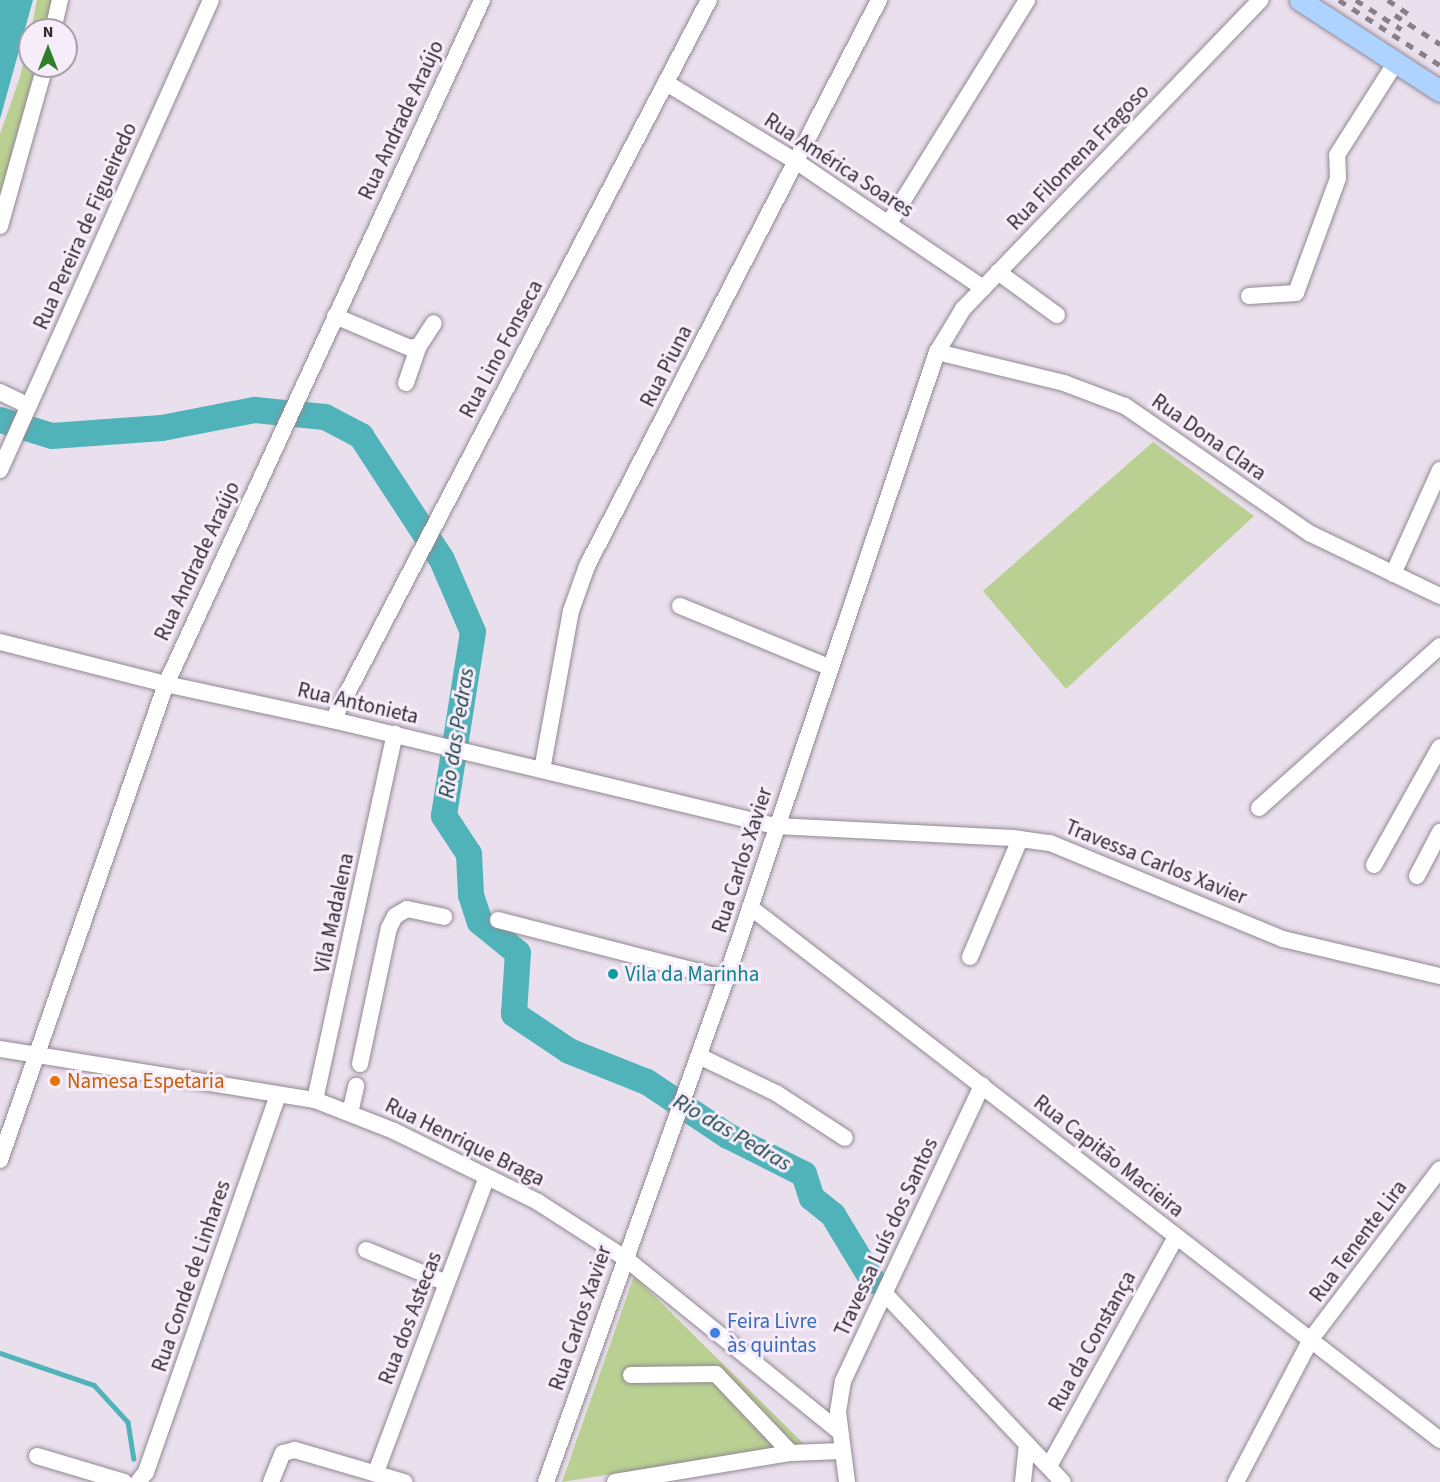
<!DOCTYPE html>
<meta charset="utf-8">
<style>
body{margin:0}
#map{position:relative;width:1440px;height:1482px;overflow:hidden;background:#eae0ed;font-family:"Source Sans 3",sans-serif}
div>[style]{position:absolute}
.green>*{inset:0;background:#b9d092}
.water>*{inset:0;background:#4fb3b9}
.stream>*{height:4.5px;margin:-2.25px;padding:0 2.25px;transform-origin:2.25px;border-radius:2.25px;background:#4fb3b9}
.river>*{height:26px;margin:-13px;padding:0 13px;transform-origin:13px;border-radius:13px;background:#4fb3b9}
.roads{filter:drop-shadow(0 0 2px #918893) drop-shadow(0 0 2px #918893)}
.minor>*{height:16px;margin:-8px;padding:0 8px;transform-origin:8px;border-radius:8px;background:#fff}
.major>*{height:21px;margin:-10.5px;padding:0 10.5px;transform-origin:10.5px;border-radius:10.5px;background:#afd3ff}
.rail>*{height:4.5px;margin-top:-2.25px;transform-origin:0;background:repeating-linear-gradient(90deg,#878089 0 8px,transparent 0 16px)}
.dots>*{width:16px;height:16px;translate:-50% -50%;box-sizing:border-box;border:3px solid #f7edfa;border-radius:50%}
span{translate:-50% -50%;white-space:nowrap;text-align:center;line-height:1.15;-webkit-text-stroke:6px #f7edfa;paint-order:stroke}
.street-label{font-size:21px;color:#2f2b30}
.culture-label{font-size:21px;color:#0d838f}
.left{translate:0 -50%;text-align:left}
.food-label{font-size:21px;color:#c56008}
.shop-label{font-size:21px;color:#366cbe}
.water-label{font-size:22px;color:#174548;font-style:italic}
.north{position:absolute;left:18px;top:18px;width:60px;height:60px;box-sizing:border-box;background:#f7edfa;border:2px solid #a79fa9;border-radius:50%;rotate:0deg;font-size:16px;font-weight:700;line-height:24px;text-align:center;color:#2f2b30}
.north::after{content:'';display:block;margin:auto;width:21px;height:27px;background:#2d7f2b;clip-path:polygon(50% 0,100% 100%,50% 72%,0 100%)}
</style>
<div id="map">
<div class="green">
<i style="clip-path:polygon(37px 0,55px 0,47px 30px,31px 30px)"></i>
<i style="clip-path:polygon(30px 32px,30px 66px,37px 66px,0 200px,0 134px,20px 77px)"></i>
<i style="clip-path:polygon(1153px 442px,1254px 516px,1066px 689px,983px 591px)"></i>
<i style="clip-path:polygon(634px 1276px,804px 1444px,562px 1482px)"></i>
</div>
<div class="water">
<i style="clip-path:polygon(0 0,33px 0,0 119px)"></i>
</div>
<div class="stream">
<i style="left:0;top:1353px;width:99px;rotate:18.8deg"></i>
<i style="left:94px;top:1385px;width:50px;rotate:47.4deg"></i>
<i style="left:128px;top:1422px;width:37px;rotate:81deg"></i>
</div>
<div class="river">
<i style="left:0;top:420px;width:54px;rotate:17.1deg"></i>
<i style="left:52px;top:436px;width:110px;rotate:-4.2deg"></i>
<i style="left:162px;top:428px;width:95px;rotate:-11deg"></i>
<i style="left:255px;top:410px;width:70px;rotate:5.7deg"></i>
<i style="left:325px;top:417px;width:41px;rotate:27.8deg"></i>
<i style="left:361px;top:436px;width:148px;rotate:56.8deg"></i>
<i style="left:442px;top:560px;width:78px;rotate:66.7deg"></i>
<i style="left:473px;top:632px;width:186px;rotate:99deg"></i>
<i style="left:444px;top:816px;width:45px;rotate:56.7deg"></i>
<i style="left:469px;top:854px;width:41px;rotate:87.2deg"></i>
<i style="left:471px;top:895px;width:28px;rotate:72deg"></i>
<i style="left:480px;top:922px;width:49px;rotate:39.2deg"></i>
<i style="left:518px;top:953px;width:61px;rotate:93.8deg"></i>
<i style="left:514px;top:1014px;width:66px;rotate:33.9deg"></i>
<i style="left:569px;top:1051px;width:84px;rotate:21.7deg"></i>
<i style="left:647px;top:1082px;width:97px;rotate:33.7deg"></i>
<i style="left:728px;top:1136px;width:85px;rotate:26.6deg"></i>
<i style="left:804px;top:1174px;width:25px;rotate:72deg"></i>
<i style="left:812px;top:1198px;width:27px;rotate:39deg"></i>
<i style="left:833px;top:1215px;width:77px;rotate:58.8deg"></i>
</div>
<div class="roads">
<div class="minor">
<i style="left:53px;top:30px;width:31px;rotate:-77deg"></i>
<i style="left:668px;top:84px;width:151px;rotate:31.2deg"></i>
<i style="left:797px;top:162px;width:225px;rotate:34.1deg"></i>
<i style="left:889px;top:223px;width:262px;rotate:-58.2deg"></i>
<i style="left:0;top:226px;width:166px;rotate:-74.3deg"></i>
<i style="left:998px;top:272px;width:73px;rotate:36.1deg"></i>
<i style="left:1249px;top:296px;width:47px;rotate:-3.7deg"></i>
<i style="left:1296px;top:293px;width:122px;rotate:-69.9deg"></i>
<i style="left:1338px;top:178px;width:23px;rotate:-92deg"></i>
<i style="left:1337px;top:155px;width:110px;rotate:-57.6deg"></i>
<i style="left:335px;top:316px;width:82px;rotate:23.1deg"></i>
<i style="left:410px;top:348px;width:9px;rotate:-13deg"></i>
<i style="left:419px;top:346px;width:27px;rotate:-57deg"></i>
<i style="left:937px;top:352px;width:131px;rotate:13.7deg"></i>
<i style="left:1064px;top:383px;width:65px;rotate:20.7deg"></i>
<i style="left:1125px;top:406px;width:224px;rotate:34.6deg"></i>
<i style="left:1309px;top:533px;width:145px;rotate:25.7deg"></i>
<i style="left:406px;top:383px;width:39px;rotate:-71deg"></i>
<i style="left:0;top:392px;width:32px;rotate:26deg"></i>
<i style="left:0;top:470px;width:515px;rotate:-65.82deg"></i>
<i style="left:1393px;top:574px;width:114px;rotate:-65.7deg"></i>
<i style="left:680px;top:606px;width:161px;rotate:22.3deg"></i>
<i style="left:0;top:642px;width:171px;rotate:14.2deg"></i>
<i style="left:166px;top:684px;width:171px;rotate:12.2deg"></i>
<i style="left:333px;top:720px;width:456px;rotate:13.5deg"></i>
<i style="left:776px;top:826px;width:237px;rotate:2.9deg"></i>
<i style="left:1013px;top:838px;width:37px;rotate:8deg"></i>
<i style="left:1050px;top:843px;width:252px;rotate:22.4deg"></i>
<i style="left:1283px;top:939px;width:161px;rotate:13.3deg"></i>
<i style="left:333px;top:720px;width:812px;rotate:-62.43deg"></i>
<i style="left:542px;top:770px;width:162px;rotate:-79.7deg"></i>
<i style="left:571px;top:611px;width:48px;rotate:-70.4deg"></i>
<i style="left:587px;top:566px;width:637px;rotate:-62.71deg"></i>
<i style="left:1259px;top:808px;width:243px;rotate:-41.8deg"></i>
<i style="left:1374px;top:865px;width:135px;rotate:-60.8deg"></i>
<i style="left:1417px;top:876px;width:50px;rotate:-62.4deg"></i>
<i style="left:750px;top:907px;width:872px;rotate:37.68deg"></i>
<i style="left:498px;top:920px;width:236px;rotate:14.5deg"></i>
<i style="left:970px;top:957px;width:128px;rotate:-67deg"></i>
<i style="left:0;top:1049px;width:319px;rotate:9.2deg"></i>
<i style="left:315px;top:1100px;width:85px;rotate:21.4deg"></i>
<i style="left:394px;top:1131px;width:161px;rotate:26.2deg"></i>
<i style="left:538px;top:1202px;width:103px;rotate:32.8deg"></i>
<i style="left:625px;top:1258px;width:277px;rotate:39deg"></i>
<i style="left:699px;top:1056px;width:85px;rotate:25.7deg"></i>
<i style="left:776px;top:1093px;width:82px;rotate:33.1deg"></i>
<i style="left:360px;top:1064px;width:139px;rotate:-78deg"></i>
<i style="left:389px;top:928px;width:13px;rotate:-63deg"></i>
<i style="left:395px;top:916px;width:14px;rotate:-30deg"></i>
<i style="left:407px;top:909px;width:38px;rotate:12deg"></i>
<i style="left:315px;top:1100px;width:375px;rotate:-77.7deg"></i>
<i style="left:350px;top:1113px;width:28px;rotate:-77deg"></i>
<i style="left:0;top:1160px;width:504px;rotate:-70.77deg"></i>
<i style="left:166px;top:684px;width:753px;rotate:-65.2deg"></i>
<i style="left:366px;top:1250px;width:87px;rotate:22.2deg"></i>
<i style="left:886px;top:1295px;width:257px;rotate:46.6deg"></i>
<i style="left:631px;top:1375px;width:85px;rotate:-0.7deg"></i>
<i style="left:716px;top:1374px;width:109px;rotate:46.5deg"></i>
<i style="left:37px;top:1456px;width:91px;rotate:16.6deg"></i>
<i style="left:1049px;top:1466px;width:262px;rotate:-61deg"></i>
<i style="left:376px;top:1472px;width:313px;rotate:-69.4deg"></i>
<i style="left:138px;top:1482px;width:13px;rotate:-51deg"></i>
<i style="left:146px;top:1472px;width:399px;rotate:-70.7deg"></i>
<i style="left:271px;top:1482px;width:31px;rotate:-68deg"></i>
<i style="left:283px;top:1453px;width:12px;rotate:-14deg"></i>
<i style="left:295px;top:1450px;width:114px;rotate:16.4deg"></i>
<i style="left:546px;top:1482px;width:534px;rotate:-70.31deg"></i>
<i style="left:726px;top:979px;width:662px;rotate:-71.4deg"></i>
<i style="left:937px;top:352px;width:50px;rotate:-58.8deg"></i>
<i style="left:963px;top:309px;width:429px;rotate:-46.1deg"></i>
<i style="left:615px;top:1482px;width:178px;rotate:-9.4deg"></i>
<i style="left:791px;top:1453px;width:51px;rotate:-2.2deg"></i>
<i style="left:847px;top:1482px;width:71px;rotate:-97.3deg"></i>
<i style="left:838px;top:1412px;width:31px;rotate:-81deg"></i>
<i style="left:843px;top:1381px;width:327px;rotate:-64.8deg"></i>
<i style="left:1023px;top:1482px;width:38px;rotate:-84deg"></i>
<i style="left:1236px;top:1482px;width:161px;rotate:-62.3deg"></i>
<i style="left:1311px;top:1339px;width:213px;rotate:-52.8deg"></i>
</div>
<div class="major">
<i style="left:1300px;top:0;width:167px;rotate:33deg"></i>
</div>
</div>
<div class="rail">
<i style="left:1339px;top:0;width:120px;rotate:32.8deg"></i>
<i style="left:1356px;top:0;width:54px;rotate:32.8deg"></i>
<i style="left:1388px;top:0;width:27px;rotate:34deg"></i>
<i style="left:1395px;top:15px;width:54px;rotate:32.8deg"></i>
</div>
<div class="dots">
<i style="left:613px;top:974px;background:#0f9aa8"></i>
<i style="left:55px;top:1081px;background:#e8710a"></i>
<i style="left:715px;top:1333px;background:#3f7fe0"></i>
</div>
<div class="street-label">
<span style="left:401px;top:120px;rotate:-65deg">Rua Andrade Araújo</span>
<span style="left:1078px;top:157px;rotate:-46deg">Rua Filomena Fragoso</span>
<span style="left:839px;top:165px;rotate:33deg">Rua América Soares</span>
<span style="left:85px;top:226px;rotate:-66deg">Rua Pereira de Figueiredo</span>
<span style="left:501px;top:349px;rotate:-62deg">Rua Lino Fonseca</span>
<span style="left:666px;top:366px;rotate:-63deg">Rua Piuna</span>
<span style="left:1209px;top:437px;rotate:35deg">Rua Dona Clara</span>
<span style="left:197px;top:561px;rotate:-65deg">Rua Andrade Araújo</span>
<span style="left:358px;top:703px;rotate:13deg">Rua Antonieta</span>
<span style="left:742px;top:860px;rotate:-72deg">Rua Carlos Xavier</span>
<span style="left:1156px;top:862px;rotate:22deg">Travessa Carlos Xavier</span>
<span style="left:334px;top:913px;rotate:-78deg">Vila Madalena</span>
<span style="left:465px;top:1142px;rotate:26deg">Rua Henrique Braga</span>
<span style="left:1109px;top:1156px;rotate:38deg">Rua Capitão Macieira</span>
<span style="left:886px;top:1237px;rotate:-65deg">Travessa Luís dos Santos</span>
<span style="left:1358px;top:1241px;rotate:-53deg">Rua Tenente Lira</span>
<span style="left:191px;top:1276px;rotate:-71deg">Rua Conde de Linhares</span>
<span style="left:410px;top:1318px;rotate:-69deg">Rua dos Astecas</span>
<span style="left:580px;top:1318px;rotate:-71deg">Rua Carlos Xavier</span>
<span style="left:1092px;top:1341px;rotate:-61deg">Rua da Constança</span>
</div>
<div class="culture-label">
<span class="left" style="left:625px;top:974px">Vila da Marinha</span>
</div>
<div class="food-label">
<span class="left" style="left:67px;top:1081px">Namesa Espetaria</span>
</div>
<div class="shop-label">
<span class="left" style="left:727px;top:1333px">Feira Livre<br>às quintas</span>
</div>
<div class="water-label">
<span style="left:457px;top:733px;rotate:-81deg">Rio das Pedras</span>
<span style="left:732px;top:1133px;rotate:30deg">Rio das Pedras</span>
</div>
<div class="north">N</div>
</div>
